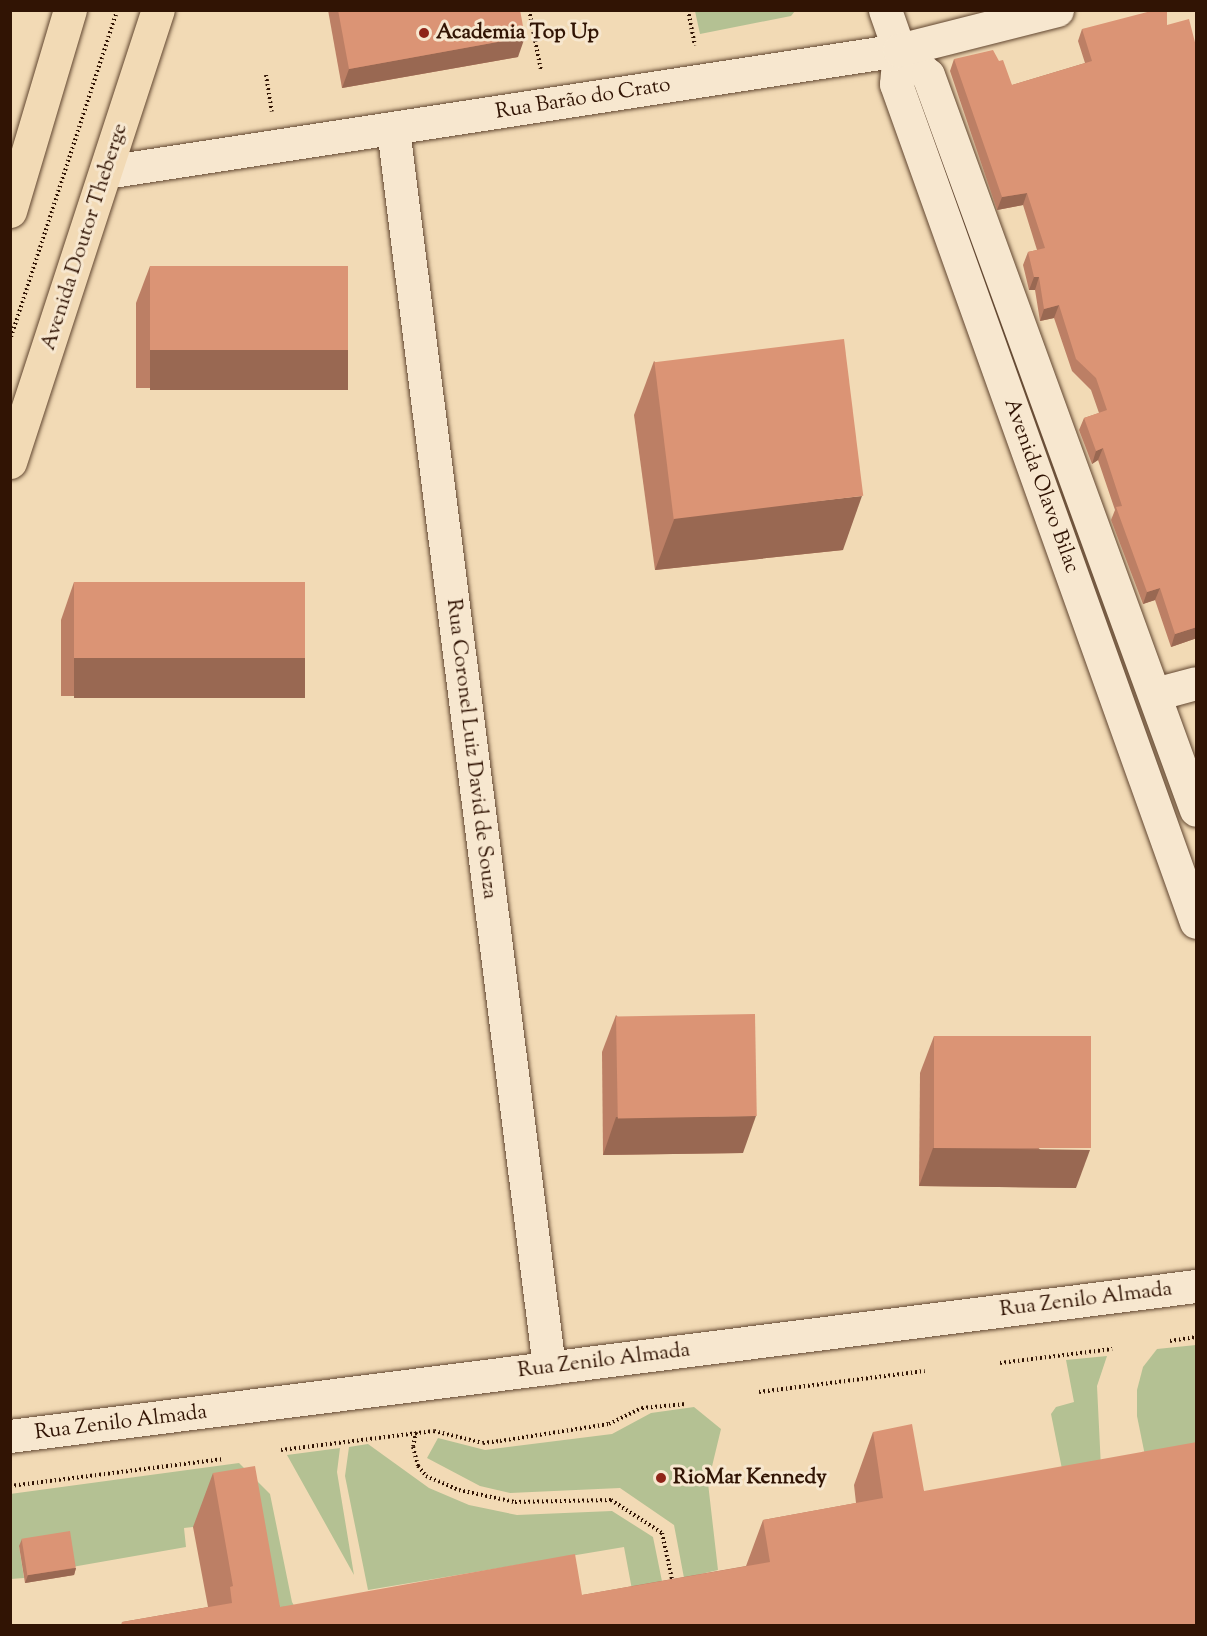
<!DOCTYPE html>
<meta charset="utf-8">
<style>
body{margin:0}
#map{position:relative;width:1207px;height:1636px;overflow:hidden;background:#f2dab5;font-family:"Sorts Mill Goudy",serif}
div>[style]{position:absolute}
.green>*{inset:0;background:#b4c193}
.path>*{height:4px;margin-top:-2px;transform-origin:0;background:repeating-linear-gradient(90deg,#311404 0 1.5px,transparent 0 4.5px)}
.roads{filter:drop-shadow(0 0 2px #614630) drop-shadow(0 0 2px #614630)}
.minor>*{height:33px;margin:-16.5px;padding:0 16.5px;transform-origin:16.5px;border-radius:16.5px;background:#f7e7cf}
.major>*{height:33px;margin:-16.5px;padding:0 16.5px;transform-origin:16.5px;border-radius:16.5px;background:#f2dab5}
.wall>*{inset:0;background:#bc7f65}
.shaded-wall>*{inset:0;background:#996852;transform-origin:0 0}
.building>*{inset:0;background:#db9475;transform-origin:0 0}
.dots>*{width:16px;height:16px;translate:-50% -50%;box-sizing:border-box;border:3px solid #f7e7cf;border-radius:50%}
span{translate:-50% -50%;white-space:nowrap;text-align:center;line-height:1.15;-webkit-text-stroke:6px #f7e7cf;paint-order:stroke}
.poi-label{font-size:21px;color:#311404;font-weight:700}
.left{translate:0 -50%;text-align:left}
.street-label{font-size:21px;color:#311404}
.frame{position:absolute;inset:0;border:12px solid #311404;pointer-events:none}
</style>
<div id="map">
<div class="green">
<i style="clip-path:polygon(695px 11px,695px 10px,795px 11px,791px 16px,700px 34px)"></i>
<i style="clip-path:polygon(1196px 1345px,1196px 1492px,1154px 1500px,1137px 1416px,1137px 1390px,1143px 1367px,1157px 1349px)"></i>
<i style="clip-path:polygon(1107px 1356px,1097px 1386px,1103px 1509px,1071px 1514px,1051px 1414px,1056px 1407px,1074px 1402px,1066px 1360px)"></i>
<i style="clip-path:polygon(694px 1407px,721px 1429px,708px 1483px,718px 1570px,684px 1578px,674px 1525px,620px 1488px,510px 1493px,480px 1486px,427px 1458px,438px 1438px,485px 1450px,612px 1434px,651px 1413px)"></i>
<i style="clip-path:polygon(368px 1444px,429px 1488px,469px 1505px,517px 1515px,612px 1511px,653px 1537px,667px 1606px,636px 1611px,624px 1547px,368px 1590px,345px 1476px,349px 1447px)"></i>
<i style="clip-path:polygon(340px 1448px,337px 1472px,354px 1575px,287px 1455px)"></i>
<i style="clip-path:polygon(239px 1463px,270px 1494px,292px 1602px,305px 1625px,255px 1625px,193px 1527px,184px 1528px,186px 1547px,72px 1567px,19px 1546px,24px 1578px,11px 1579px,10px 1494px)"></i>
</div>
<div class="path">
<i style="left:529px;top:10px;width:61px;rotate:78.7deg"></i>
<i style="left:688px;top:10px;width:36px;rotate:79deg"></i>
<i style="left:266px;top:75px;width:37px;rotate:81deg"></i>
<i style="left:11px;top:337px;width:344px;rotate:-72deg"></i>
<i style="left:1170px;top:1341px;width:26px;rotate:-9deg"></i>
<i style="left:1000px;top:1363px;width:113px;rotate:-7.1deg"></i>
<i style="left:759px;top:1392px;width:167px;rotate:-7.2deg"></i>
<i style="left:416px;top:1432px;width:15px;rotate:101deg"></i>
<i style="left:413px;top:1447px;width:20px;rotate:75deg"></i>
<i style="left:418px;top:1466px;width:13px;rotate:51deg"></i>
<i style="left:426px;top:1476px;width:36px;rotate:23deg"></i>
<i style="left:459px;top:1490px;width:57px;rotate:12.1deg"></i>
<i style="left:515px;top:1502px;width:96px;rotate:-1.2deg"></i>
<i style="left:611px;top:1500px;width:61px;rotate:32.9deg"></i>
<i style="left:662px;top:1533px;width:52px;rotate:77.8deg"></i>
<i style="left:281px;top:1450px;width:154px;rotate:-7.1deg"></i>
<i style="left:434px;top:1431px;width:50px;rotate:13.8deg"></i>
<i style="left:483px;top:1443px;width:17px;rotate:-7deg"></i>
<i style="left:500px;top:1441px;width:110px;rotate:-8.9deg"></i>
<i style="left:609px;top:1424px;width:37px;rotate:-26deg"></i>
<i style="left:642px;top:1408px;width:44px;rotate:-5.2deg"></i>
<i style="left:10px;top:1486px;width:215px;rotate:-7.2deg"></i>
</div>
<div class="roads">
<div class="minor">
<i style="left:885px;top:10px;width:42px;rotate:70.7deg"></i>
<i style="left:899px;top:50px;width:34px;rotate:95deg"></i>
<i style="left:896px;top:84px;width:890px;rotate:70.3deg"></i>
<i style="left:899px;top:50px;width:38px;rotate:41deg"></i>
<i style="left:928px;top:75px;width:782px;rotate:69.97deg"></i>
<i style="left:393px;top:129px;width:1249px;rotate:82.82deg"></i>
<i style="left:106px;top:172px;width:802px;rotate:-8.75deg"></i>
<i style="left:899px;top:50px;width:163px;rotate:-14.2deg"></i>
<i style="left:1155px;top:694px;width:42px;rotate:-15deg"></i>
<i style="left:10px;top:1436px;width:1195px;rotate:-7.21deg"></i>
</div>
<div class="major">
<i style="left:10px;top:211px;width:210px;rotate:-73.4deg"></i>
<i style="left:10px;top:462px;width:476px;rotate:-71.9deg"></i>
</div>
</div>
<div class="wall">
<i style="clip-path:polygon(328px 10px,520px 10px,518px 57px,342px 88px)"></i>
<i style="clip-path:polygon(1167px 25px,1197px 50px,1197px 638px,1171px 647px,1155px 600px,1143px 604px,1111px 520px,1115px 510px,1098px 460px,1092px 464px,1079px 430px,1084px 418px,1099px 413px,1091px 390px,1072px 371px,1054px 318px,1040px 321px,1035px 290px,1029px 290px,1023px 265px,1028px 252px,1037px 250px,1023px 205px,997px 210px,950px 71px,954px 59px,1012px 85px,1085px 63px,1078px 41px,1082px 29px)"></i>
<i style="clip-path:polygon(150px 266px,334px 388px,136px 388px,136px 303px)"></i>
<i style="clip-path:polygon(654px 361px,843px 550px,655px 570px,634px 415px)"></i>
<i style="clip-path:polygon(74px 582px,291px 696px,61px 696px,61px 620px)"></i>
<i style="clip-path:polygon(616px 1015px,743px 1153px,603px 1155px,602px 1052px)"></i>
<i style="clip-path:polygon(934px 1036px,1076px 1188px,919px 1186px,920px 1073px)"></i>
<i style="clip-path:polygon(873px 1432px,924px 1491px,1197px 1626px,121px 1626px,122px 1622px,208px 1607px,193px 1527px,213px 1473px,280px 1607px,582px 1595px,746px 1566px,763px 1520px,856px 1503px,854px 1485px)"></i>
<i style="clip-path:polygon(22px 1539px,76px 1568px,74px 1575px,25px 1583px,19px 1546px)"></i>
</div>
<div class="shaded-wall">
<i style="clip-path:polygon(525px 37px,518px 57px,342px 88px,349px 69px)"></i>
<i style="clip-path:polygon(1027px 193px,1023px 205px,997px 210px,1002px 197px)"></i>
<i style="clip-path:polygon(1034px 277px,1039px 277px,1035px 290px,1029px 290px)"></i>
<i style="clip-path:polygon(1059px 305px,1054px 318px,1040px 321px,1044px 309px)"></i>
<i style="left:150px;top:350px;width:198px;height:40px"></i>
<i style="clip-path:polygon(1103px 448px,1098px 460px,1092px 464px,1096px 451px)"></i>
<i style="clip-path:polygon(862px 496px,843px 550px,655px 570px,675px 517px)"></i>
<i style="clip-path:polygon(1160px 588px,1155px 600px,1143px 604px,1147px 592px)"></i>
<i style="clip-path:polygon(1197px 627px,1197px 638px,1171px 647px,1175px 634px)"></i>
<i style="left:74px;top:658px;width:231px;height:40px"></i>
<i style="clip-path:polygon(756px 1116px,743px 1153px,603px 1155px,616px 1117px)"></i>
<i style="clip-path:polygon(933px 1148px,1090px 1150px,1076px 1188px,919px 1186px)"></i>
<i style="clip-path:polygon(76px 1568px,74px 1575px,25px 1583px,28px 1575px)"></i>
</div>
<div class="building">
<i style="clip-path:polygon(338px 10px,520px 10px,525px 37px,349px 69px)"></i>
<i style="clip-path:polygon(1155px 10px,1167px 10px,1167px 25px,1189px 19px,1197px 50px,1197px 627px,1175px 634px,1160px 588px,1147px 592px,1116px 507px,1122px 506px,1103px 448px,1096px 451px,1084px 418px,1107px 410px,1096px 378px,1076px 359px,1059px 305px,1044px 309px,1039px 277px,1034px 277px,1028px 252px,1045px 248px,1027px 193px,1002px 197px,954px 59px,993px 50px,999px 61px,1003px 60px,1012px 85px,1092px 61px,1082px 29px)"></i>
<i style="left:150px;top:266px;width:198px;height:84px"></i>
<i style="left:844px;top:339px;width:158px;height:191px;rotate:83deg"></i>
<i style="left:74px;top:582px;width:231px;height:76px"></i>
<i style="left:755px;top:1014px;width:102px;height:139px;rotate:89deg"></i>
<i style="left:934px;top:1036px;width:157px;height:112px"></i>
<i style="clip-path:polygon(912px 1424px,924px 1491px,1197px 1442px,1197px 1626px,122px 1626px,122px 1622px,232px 1603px,230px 1587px,233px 1586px,213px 1473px,255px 1466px,280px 1607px,575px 1554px,582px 1595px,770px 1562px,763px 1520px,883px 1498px,873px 1432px)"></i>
<i style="left:70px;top:1531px;width:37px;height:49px;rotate:81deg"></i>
</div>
<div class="dots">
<i style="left:424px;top:33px;background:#8f2418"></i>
<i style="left:661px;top:1478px;background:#8f2418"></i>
</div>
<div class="poi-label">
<span class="left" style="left:436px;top:33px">Academia Top Up</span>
<span class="left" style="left:673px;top:1478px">RioMar Kennedy</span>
</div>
<div class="street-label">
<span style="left:583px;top:99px;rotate:-9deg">Rua Barão do Crato</span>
<span style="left:85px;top:237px;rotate:-72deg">Avenida Doutor Theberge</span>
<span style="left:1041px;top:486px;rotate:70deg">Avenida Olavo Bilac</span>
<span style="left:471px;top:749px;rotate:83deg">Rua Coronel Luiz David de Souza</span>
<span style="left:1086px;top:1300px;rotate:-7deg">Rua Zenilo Almada</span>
<span style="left:604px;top:1361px;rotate:-7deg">Rua Zenilo Almada</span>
<span style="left:121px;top:1423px;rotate:-7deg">Rua Zenilo Almada</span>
</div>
<div class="frame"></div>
</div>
